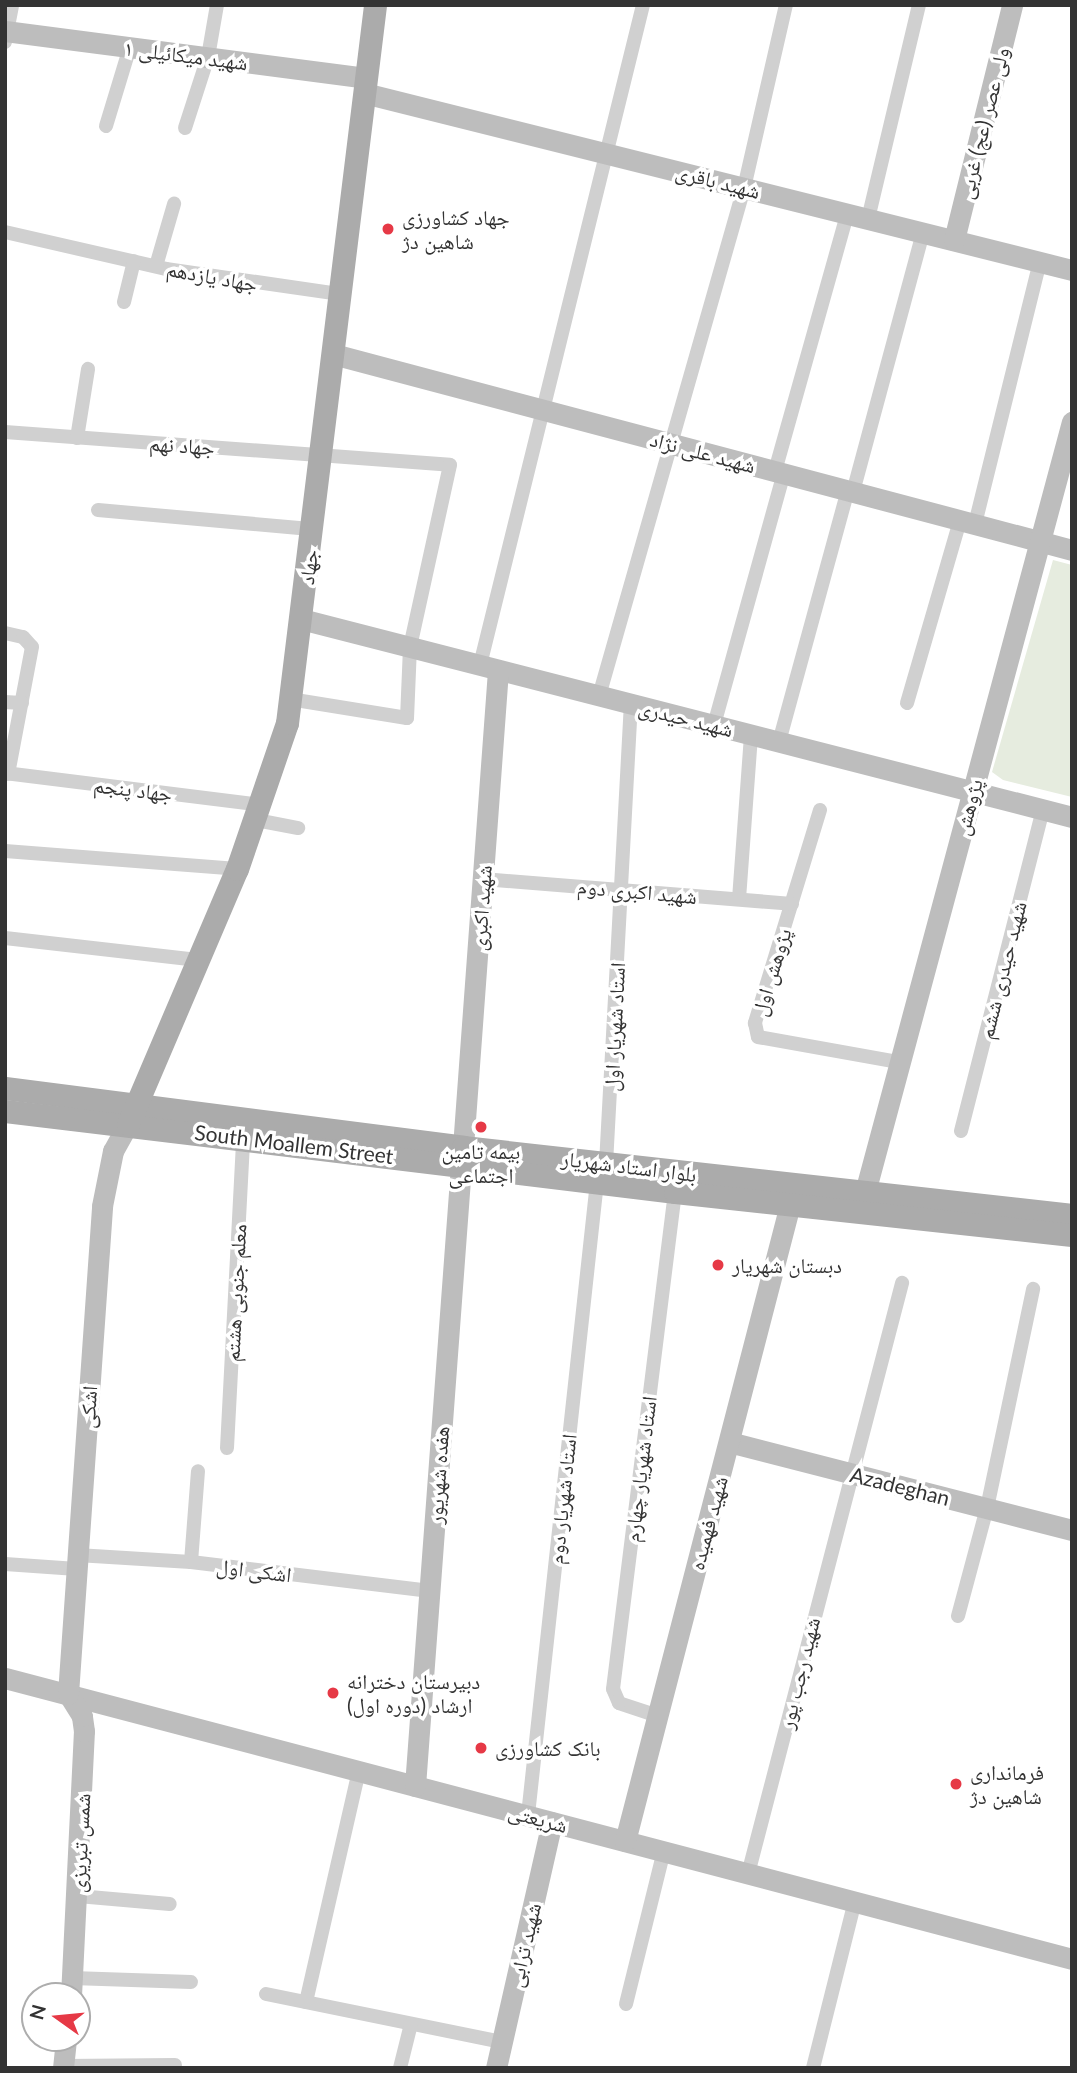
<!DOCTYPE html>
<meta charset="utf-8">
<style>
body{margin:0}
#map{position:relative;width:1077px;height:2073px;overflow:hidden;background:#fff;font-family:Lato,"Noto Naskh Arabic",sans-serif}
div>[style]{position:absolute}
.green>*{inset:0;background:#e6ecdf}
.street>*{height:14px;margin:-7px;padding:0 7px;transform-origin:7px;border-radius:7px;background:#d0d0d0}
.secondary>*{height:21px;margin:-10.5px;padding:0 10.5px;transform-origin:10.5px;border-radius:10.5px;background:#bdbdbd}
.primary>*{height:23px;margin:-11.5px;padding:0 11.5px;transform-origin:11.5px;border-radius:11.5px;background:#ababab}
.dots>*{width:19px;height:19px;translate:-50% -50%;box-sizing:border-box;border:4px solid #fff;border-radius:50%}
span{translate:-50% -50%;white-space:nowrap;text-align:center;line-height:1.15;-webkit-text-stroke:7px #fff;paint-order:stroke}
.street-label{font-size:21px;color:#333}
.poi-label{font-size:21px;color:#333}
.left{translate:0 -50%;text-align:left}
.frame{position:absolute;inset:0;border:7px solid #333;pointer-events:none}
.north{position:absolute;left:21px;top:1982px;width:70px;height:70px;box-sizing:border-box;background:#fff;border:2px solid #adadad;border-radius:50%;rotate:285deg;font-size:19px;font-weight:700;line-height:28px;text-align:center;color:#333}
.north::after{content:'';display:block;margin:auto;width:24px;height:32px;background:#e63946;clip-path:polygon(50% 0,100% 100%,50% 72%,0 100%)}
</style>
<div id="map">
<div class="green">
<i style="clip-path:polygon(1053px 560px,1072px 565px,1072px 797px,1003px 780px,992px 772px)"></i>
</div>
<div class="street">
<i style="left:5px;top:42px;width:38px;rotate:-79deg"></i>
<i style="left:106px;top:126px;width:83px;rotate:-73.1deg"></i>
<i style="left:185px;top:128px;width:75px;rotate:-72.1deg"></i>
<i style="left:208px;top:57px;width:53px;rotate:-80.2deg"></i>
<i style="left:868px;top:219px;width:220px;rotate:-76.6deg"></i>
<i style="left:5px;top:232px;width:165px;rotate:12.9deg"></i>
<i style="left:166px;top:269px;width:176px;rotate:8.2deg"></i>
<i style="left:156px;top:266px;width:65px;rotate:-73.8deg"></i>
<i style="left:124px;top:302px;width:42px;rotate:-76.3deg"></i>
<i style="left:5px;top:432px;width:446px;rotate:4.2deg"></i>
<i style="left:450px;top:465px;width:186px;rotate:102.4deg"></i>
<i style="left:410px;top:647px;width:71px;rotate:92.4deg"></i>
<i style="left:407px;top:718px;width:119px;rotate:-170.8deg"></i>
<i style="left:77px;top:438px;width:70px;rotate:-80.9deg"></i>
<i style="left:775px;top:471px;width:267px;rotate:-74.3deg"></i>
<i style="left:853px;top:492px;width:268px;rotate:-74.9deg"></i>
<i style="left:98px;top:510px;width:216px;rotate:5.1deg"></i>
<i style="left:975px;top:524px;width:270px;rotate:-76.1deg"></i>
<i style="left:5px;top:633px;width:18px;rotate:13deg"></i>
<i style="left:23px;top:637px;width:13px;rotate:48deg"></i>
<i style="left:32px;top:647px;width:129px;rotate:100.7deg"></i>
<i style="left:480px;top:665px;width:680px;rotate:-76.13deg"></i>
<i style="left:599px;top:696px;width:528px;rotate:-74.07deg"></i>
<i style="left:744px;top:188px;width:188px;rotate:-77.1deg"></i>
<i style="left:5px;top:702px;width:17px;rotate:3deg"></i>
<i style="left:907px;top:703px;width:191px;rotate:-73.8deg"></i>
<i style="left:714px;top:725px;width:262px;rotate:-74.5deg"></i>
<i style="left:779px;top:742px;width:261px;rotate:-74.7deg"></i>
<i style="left:5px;top:773px;width:258px;rotate:7.1deg"></i>
<i style="left:820px;top:810px;width:223px;rotate:107deg"></i>
<i style="left:755px;top:1023px;width:14px;rotate:78deg"></i>
<i style="left:758px;top:1037px;width:143px;rotate:10.1deg"></i>
<i style="left:256px;top:820px;width:43px;rotate:10.8deg"></i>
<i style="left:5px;top:851px;width:233px;rotate:4.4deg"></i>
<i style="left:483px;top:879px;width:310px;rotate:4.6deg"></i>
<i style="left:739px;top:899px;width:164px;rotate:-85.8deg"></i>
<i style="left:5px;top:938px;width:194px;rotate:6.5deg"></i>
<i style="left:961px;top:1131px;width:331px;rotate:-75.7deg"></i>
<i style="left:606px;top:1164px;width:461px;rotate:-86.9deg"></i>
<i style="left:227px;top:1448px;width:309px;rotate:-87deg"></i>
<i style="left:77px;top:1555px;width:114px;rotate:3.5deg"></i>
<i style="left:191px;top:1562px;width:241px;rotate:6.9deg"></i>
<i style="left:191px;top:1562px;width:91px;rotate:-85.6deg"></i>
<i style="left:5px;top:1564px;width:72px;rotate:4deg"></i>
<i style="left:958px;top:1616px;width:112px;rotate:-75deg"></i>
<i style="left:987px;top:1508px;width:224px;rotate:-78.1deg"></i>
<i style="left:658px;top:1716px;width:41px;rotate:-161.6deg"></i>
<i style="left:619px;top:1703px;width:15px;rotate:-113deg"></i>
<i style="left:613px;top:1689px;width:501px;rotate:-82.89deg"></i>
<i style="left:528px;top:1815px;width:637px;rotate:-83.78deg"></i>
<i style="left:748px;top:1874px;width:611px;rotate:-75.39deg"></i>
<i style="left:78px;top:1896px;width:92px;rotate:5deg"></i>
<i style="left:72px;top:1978px;width:119px;rotate:1.9deg"></i>
<i style="left:266px;top:1994px;width:241px;rotate:11.5deg"></i>
<i style="left:306px;top:2002px;width:237px;rotate:-77.1deg"></i>
<i style="left:626px;top:2004px;width:158px;rotate:-76.1deg"></i>
<i style="left:63px;top:2066px;width:112px;rotate:-0.5deg"></i>
<i style="left:400px;top:2068px;width:45px;rotate:-76deg"></i>
<i style="left:813px;top:2068px;width:172px;rotate:-75.9deg"></i>
</div>
<div class="secondary">
<i style="left:5px;top:31px;width:364px;rotate:7.4deg"></i>
<i style="left:364px;top:93px;width:730px;rotate:14.04deg"></i>
<i style="left:954px;top:240px;width:242px;rotate:-76.1deg"></i>
<i style="left:333px;top:354px;width:765px;rotate:14.85deg"></i>
<i style="left:301px;top:619px;width:796px;rotate:14.4deg"></i>
<i style="left:463px;top:1147px;width:478px;rotate:-85.8deg"></i>
<i style="left:861px;top:1207px;width:813px;rotate:-74.96deg"></i>
<i style="left:729px;top:1442px;width:354px;rotate:14.4deg"></i>
<i style="left:5px;top:1678px;width:1103px;rotate:14.75deg"></i>
<i style="left:415px;top:1786px;width:623px;rotate:-85.76deg"></i>
<i style="left:625px;top:1841px;width:674px;rotate:-75.47deg"></i>
<i style="left:71px;top:1996px;width:265px;rotate:-87.2deg"></i>
<i style="left:84px;top:1731px;width:15px;rotate:-98deg"></i>
<i style="left:82px;top:1716px;width:26px;rotate:-122deg"></i>
<i style="left:68px;top:1694px;width:489px;rotate:-86deg"></i>
<i style="left:102px;top:1206px;width:56px;rotate:-78.7deg"></i>
<i style="left:113px;top:1151px;width:31px;rotate:-61deg"></i>
<i style="left:63px;top:2068px;width:30px;rotate:-84deg"></i>
<i style="left:496px;top:2068px;width:252px;rotate:-77.2deg"></i>
</div>
<div class="primary">
<i style="left:5px;top:1088px;width:462px;rotate:7.3deg"></i>
<i style="left:463px;top:1147px;width:613px;rotate:6.37deg"></i>
<i style="left:5px;top:1111px;width:675px;rotate:6.89deg"></i>
<i style="left:675px;top:1192px;width:399px;rotate:6.2deg"></i>
<i style="left:128px;top:1124px;width:277px;rotate:-66.9deg"></i>
<i style="left:237px;top:869px;width:154px;rotate:-71.1deg"></i>
<i style="left:287px;top:723px;width:723px;rotate:-83.01deg"></i>
</div>
<div class="dots">
<i style="left:388px;top:229px;background:#e63946"></i>
<i style="left:481px;top:1127px;background:#e63946"></i>
<i style="left:718px;top:1265px;background:#e63946"></i>
<i style="left:333px;top:1693px;background:#e63946"></i>
<i style="left:481px;top:1748px;background:#e63946"></i>
<i style="left:956px;top:1784px;background:#e63946"></i>
</div>
<div class="street-label">
<span style="left:186px;top:55px;rotate:7deg">شهید میکائیلی ۱</span>
<span style="left:983px;top:123px;rotate:-76deg">ولی عصر (عج) غربی</span>
<span style="left:718px;top:181px;rotate:14deg">شهید باقری</span>
<span style="left:212px;top:276px;rotate:10deg">جهاد یازدهم</span>
<span style="left:182px;top:445px;rotate:4deg">جهاد نهم</span>
<span style="left:703px;top:452px;rotate:15deg">شهید علی نژاد</span>
<span style="left:308px;top:567px;rotate:-83deg">جهاد</span>
<span style="left:686px;top:718px;rotate:14deg">شهید حیدری</span>
<span style="left:133px;top:789px;rotate:7deg">جهاد پنجم</span>
<span style="left:968px;top:807px;rotate:-75deg">پژوهش</span>
<span style="left:637px;top:891px;rotate:5deg">شهید اکبری دوم</span>
<span style="left:481px;top:908px;rotate:-86deg">شهید اکبری</span>
<span style="left:1002px;top:970px;rotate:-76deg">شهید حیدری ششم</span>
<span style="left:771px;top:972px;rotate:-73deg">پژوهش اول</span>
<span style="left:614px;top:1027px;rotate:-87deg">استاد شهریار اول</span>
<span style="left:294px;top:1144px;rotate:7deg">South Moallem Street</span>
<span style="left:629px;top:1166px;rotate:7deg">بلوار استاد شهریار</span>
<span style="left:235px;top:1293px;rotate:-87deg">معلم جنوبی هشتم</span>
<span style="left:88px;top:1407px;rotate:-86deg">اشکی</span>
<span style="left:640px;top:1469px;rotate:-83deg">استاد شهریار چهارم</span>
<span style="left:438px;top:1475px;rotate:-86deg">هفده شهریور</span>
<span style="left:900px;top:1486px;rotate:14deg">Azadeghan</span>
<span style="left:562px;top:1499px;rotate:-84deg">استاد شهریار دوم</span>
<span style="left:708px;top:1523px;rotate:-75deg">شهید فهمیده</span>
<span style="left:254px;top:1570px;rotate:7deg">اشکی اول</span>
<span style="left:799px;top:1673px;rotate:-76deg">شهید رجب پور</span>
<span style="left:538px;top:1818px;rotate:15deg">شریعتی</span>
<span style="left:80px;top:1843px;rotate:-87deg">شمس تبریزی</span>
<span style="left:524px;top:1945px;rotate:-77deg">شهید ترابی</span>
</div>
<div class="poi-label">
<span class="left" style="left:402px;top:229px">جهاد کشاورزى<br>شاهین دژ</span>
<span style="left:481px;top:1163px">بیمه تامین<br>اجتماعی</span>
<span class="left" style="left:732px;top:1265px">دبستان شهریار</span>
<span class="left" style="left:347px;top:1693px">دبیرستان دخترانه<br>ارشاد (دوره اول)</span>
<span class="left" style="left:495px;top:1748px">بانک کشاورزی</span>
<span class="left" style="left:970px;top:1784px">فرمانداری<br>شاهین دژ</span>
</div>
<div class="frame"></div>
<div class="north">N</div>
</div>
